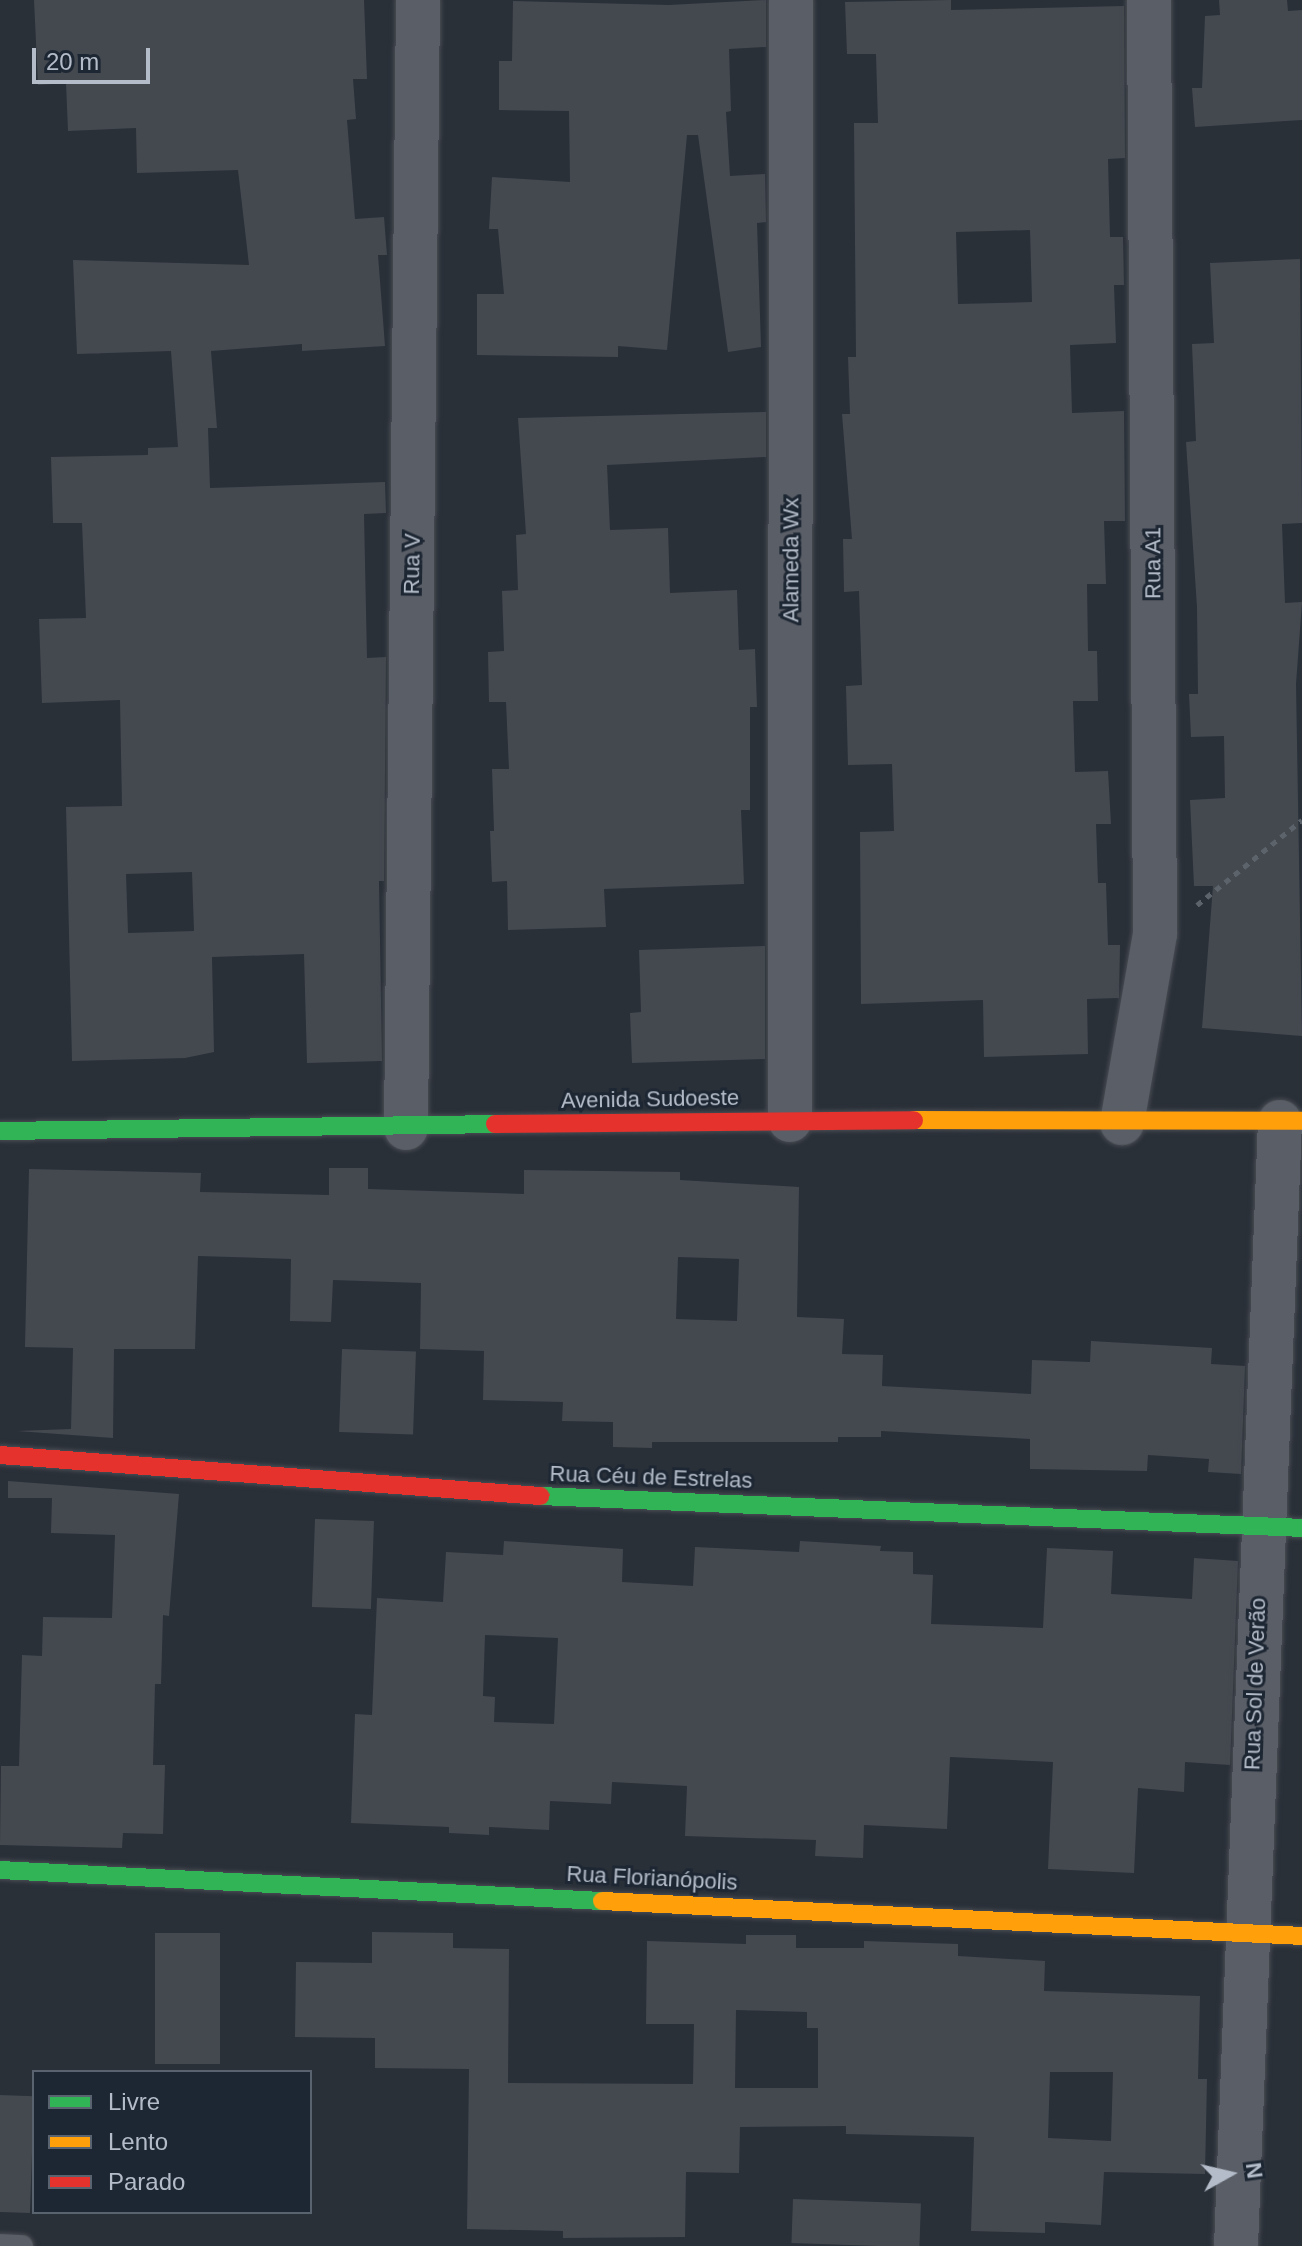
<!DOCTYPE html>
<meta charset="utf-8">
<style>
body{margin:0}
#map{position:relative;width:1302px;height:2246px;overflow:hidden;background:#2a3038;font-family:Helvetica,sans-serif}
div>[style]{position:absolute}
.building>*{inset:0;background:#444950;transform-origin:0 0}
.path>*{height:5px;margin-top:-2.5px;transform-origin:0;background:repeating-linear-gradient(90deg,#5d636a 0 6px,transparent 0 12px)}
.roads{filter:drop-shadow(0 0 2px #484c53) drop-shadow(0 0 2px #484c53)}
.lane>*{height:22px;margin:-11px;padding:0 11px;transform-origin:11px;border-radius:11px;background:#5a5e66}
.street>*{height:44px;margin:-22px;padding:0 22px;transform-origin:22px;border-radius:22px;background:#5a5e66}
.fast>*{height:18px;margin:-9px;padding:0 9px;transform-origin:9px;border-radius:9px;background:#30b455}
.slow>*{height:18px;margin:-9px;padding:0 9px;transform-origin:9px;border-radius:9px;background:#ff9f0a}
.jam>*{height:18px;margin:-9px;padding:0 9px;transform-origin:9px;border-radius:9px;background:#e5322d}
span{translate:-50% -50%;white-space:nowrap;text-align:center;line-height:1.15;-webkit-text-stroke:6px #1d2633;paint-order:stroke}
.street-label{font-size:22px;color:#b4bcc9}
.legend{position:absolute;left:32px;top:2070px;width:280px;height:144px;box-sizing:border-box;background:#1d2633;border:2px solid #59626f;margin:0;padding:10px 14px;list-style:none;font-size:24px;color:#b4bcc9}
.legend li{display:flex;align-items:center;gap:16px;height:40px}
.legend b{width:40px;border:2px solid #59626f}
.north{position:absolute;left:1190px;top:2134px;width:80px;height:80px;-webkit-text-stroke:6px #1d2633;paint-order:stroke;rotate:82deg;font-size:22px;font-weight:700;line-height:32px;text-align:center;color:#b4bcc9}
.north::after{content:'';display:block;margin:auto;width:28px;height:36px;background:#b4bcc9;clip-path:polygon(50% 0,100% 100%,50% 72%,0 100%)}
.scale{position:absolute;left:32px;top:48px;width:118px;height:36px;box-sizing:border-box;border:4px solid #b4bcc9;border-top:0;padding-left:10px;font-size:24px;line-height:28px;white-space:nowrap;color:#b4bcc9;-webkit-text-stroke:6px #1d2633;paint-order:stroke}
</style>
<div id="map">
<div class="building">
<i style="clip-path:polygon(evenodd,34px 0,364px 0,367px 79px,353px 79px,356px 119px,347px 120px,355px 219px,384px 217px,387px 255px,378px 255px,385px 346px,302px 351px,302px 344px,211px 351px,217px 428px,208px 428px,210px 488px,385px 482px,386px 513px,364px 514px,367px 658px,386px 657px,384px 881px,379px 881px,382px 1061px,307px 1063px,304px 954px,212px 957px,214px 1052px,185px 1058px,72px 1061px,66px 807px,122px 806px,120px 700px,42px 703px,39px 619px,86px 618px,82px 523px,53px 523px,51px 457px,148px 455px,148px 448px,178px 447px,171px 351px,77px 354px,73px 260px,249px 265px,238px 170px,137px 173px,136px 128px,68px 131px,66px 83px,38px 85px,34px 0,192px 872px,194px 931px,128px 933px,126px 874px,192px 872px)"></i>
<i style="clip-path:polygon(766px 0,766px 47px,729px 49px,731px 111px,726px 112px,730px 176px,765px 174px,766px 222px,757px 223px,761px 347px,728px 352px,698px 135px,687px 135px,667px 350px,618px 346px,618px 357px,477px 355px,477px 294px,504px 294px,498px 229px,489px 229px,492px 177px,570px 182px,569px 111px,499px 110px,499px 61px,512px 61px,513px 1px,669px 5px)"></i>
<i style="clip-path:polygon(evenodd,951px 0,951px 10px,1124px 6px,1125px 158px,1108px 159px,1110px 237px,1123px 237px,1124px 285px,1114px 285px,1116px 343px,1070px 345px,1072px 413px,1124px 411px,1125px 521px,1104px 521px,1106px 584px,1087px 584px,1088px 651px,1097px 651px,1098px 701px,1073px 701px,1075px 772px,1108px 771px,1111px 824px,1096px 824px,1098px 883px,1106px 883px,1108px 945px,1120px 945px,1119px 998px,1087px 999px,1088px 1054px,984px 1057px,983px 1000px,861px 1004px,860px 832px,894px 831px,892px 764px,848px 765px,846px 686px,862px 685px,859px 591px,844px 592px,843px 539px,852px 539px,842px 414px,850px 414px,848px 357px,856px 357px,854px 123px,878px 123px,876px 54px,847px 54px,845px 2px,951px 0,1030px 230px,1032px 302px,958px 304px,956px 232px,1030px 230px)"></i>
<i style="clip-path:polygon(1219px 0,1287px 0,1288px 11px,1302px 10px,1302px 120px,1195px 127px,1192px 88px,1202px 88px,1205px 16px,1220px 15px)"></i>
<i style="clip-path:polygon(1300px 259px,1302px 523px,1282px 524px,1285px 603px,1302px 602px,1296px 684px,1302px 1036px,1202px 1028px,1213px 886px,1194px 886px,1190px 800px,1225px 798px,1224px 736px,1191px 737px,1189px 694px,1198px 694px,1197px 607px,1186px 442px,1196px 441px,1192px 344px,1214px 343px,1210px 263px)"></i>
<i style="clip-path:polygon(766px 412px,766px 457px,607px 465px,610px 530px,668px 528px,670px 593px,737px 590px,739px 650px,755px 649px,757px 707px,750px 707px,750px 810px,741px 810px,744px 884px,604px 889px,606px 927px,508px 930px,507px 881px,492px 882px,490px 831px,494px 831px,492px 769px,509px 769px,506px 702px,489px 702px,488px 652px,504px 651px,502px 591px,518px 590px,516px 535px,526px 534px,518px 418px)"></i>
<i style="clip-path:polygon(765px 946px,765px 1059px,632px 1063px,630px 1013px,641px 1012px,639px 950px)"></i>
<i style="clip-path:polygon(evenodd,329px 1168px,368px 1168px,368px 1189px,524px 1194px,524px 1170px,680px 1172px,680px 1180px,799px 1187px,797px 1317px,844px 1319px,842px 1354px,883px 1355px,882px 1386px,1031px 1394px,1032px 1360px,1090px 1362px,1091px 1341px,1212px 1348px,1211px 1364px,1245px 1366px,1241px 1474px,1208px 1472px,1209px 1459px,1148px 1455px,1147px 1471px,1030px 1469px,1030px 1439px,881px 1431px,881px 1437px,838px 1437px,838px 1442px,652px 1442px,652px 1448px,613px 1447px,613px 1422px,562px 1421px,563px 1402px,483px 1400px,484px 1351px,420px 1349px,421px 1283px,333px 1280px,331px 1322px,290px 1321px,291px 1259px,198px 1256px,195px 1349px,114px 1349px,113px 1438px,17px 1431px,71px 1429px,73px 1348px,25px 1347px,29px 1169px,201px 1173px,200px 1192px,329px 1195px,329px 1168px,678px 1257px,739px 1259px,737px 1321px,676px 1319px,678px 1257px)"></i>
<i style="left:342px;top:1349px;width:74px;height:83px;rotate:2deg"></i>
<i style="clip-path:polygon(8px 1481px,179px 1494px,169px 1616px,163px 1615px,161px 1684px,155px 1684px,153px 1765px,165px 1765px,163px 1834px,123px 1833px,122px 1848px,0 1845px,1px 1766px,19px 1766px,22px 1655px,42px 1656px,43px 1617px,112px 1618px,115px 1535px,51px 1533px,52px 1498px,8px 1498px)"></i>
<i style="left:315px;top:1519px;width:59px;height:88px;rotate:2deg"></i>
<i style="clip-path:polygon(evenodd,504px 1541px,623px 1549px,622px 1582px,693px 1586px,695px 1547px,799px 1552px,800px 1541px,881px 1546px,880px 1551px,913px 1552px,913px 1574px,933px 1575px,931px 1624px,1043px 1628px,1047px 1548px,1113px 1551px,1111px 1594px,1192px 1599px,1194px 1558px,1238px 1561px,1230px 1765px,1185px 1762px,1184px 1792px,1138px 1788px,1134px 1873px,1048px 1869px,1053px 1762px,950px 1757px,947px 1829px,864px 1825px,863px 1858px,815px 1856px,816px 1840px,685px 1836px,687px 1786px,612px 1782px,611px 1804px,550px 1801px,549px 1830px,489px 1827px,489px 1835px,449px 1833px,449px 1827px,351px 1823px,355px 1714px,372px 1715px,377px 1598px,443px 1602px,446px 1552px,503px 1555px,504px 1541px,485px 1635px,558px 1638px,554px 1724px,494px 1722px,495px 1697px,483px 1696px,485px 1635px)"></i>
<i style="clip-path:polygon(evenodd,372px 1932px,453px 1933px,453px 1948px,509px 1949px,508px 2083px,693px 2084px,694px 2024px,646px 2024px,647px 1941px,746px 1944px,746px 1935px,796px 1935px,796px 1948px,864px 1948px,864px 1941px,958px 1944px,958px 1956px,1045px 1961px,1044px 1991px,1200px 1996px,1198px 2079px,1207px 2079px,1205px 2174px,1104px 2172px,1101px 2225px,1045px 2222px,1045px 2233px,971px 2231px,974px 2137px,846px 2134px,846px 2126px,740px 2127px,739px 2173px,686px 2172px,685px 2237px,563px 2238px,563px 2231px,467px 2229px,469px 2069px,375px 2068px,375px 2038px,295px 2037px,296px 1962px,372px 1963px,372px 1932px,736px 2010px,807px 2012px,807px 2028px,818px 2028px,818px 2088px,735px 2088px,736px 2010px,372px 1932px,1050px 2072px,1113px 2072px,1111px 2141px,1048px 2138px,1050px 2072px)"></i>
<i style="left:155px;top:1933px;width:65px;height:131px"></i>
<i style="left:0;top:2095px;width:34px;height:117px;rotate:2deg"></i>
<i style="left:793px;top:2199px;width:128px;height:44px;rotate:2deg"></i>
</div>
<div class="path">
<i style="left:1197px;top:905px;width:135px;rotate:-39deg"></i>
</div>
<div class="roads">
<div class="lane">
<i style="left:0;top:2245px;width:22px;rotate:3deg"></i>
</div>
<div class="street">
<i style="left:790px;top:1120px;width:1120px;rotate:-89.95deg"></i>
<i style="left:1122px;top:1123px;width:192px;rotate:-80.1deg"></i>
<i style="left:1155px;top:934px;width:934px;rotate:-90.37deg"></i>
<i style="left:406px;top:1128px;width:1128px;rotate:-89.39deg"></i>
<i style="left:1236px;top:2246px;width:1125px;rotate:-87.76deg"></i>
</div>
<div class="fast">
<i style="left:0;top:1131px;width:495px;rotate:-0.8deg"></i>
<i style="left:540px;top:1496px;width:763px;rotate:2.4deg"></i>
<i style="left:0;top:1870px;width:603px;rotate:2.95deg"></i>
</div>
<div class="slow">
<i style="left:914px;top:1120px;width:388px;rotate:0.1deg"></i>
<i style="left:602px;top:1901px;width:701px;rotate:2.86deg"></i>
</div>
<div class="jam">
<i style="left:495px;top:1124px;width:419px;rotate:-0.5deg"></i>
<i style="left:0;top:1455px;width:542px;rotate:4.34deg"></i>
</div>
</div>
<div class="street-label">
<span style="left:791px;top:560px;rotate:-90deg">Alameda Wx</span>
<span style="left:1153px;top:563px;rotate:-90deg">Rua A1</span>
<span style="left:412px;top:564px;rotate:-89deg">Rua V</span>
<span style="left:650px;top:1099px;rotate:-1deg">Avenida Sudoeste</span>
<span style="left:651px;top:1477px;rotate:2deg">Rua Céu de Estrelas</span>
<span style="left:1255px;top:1684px;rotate:-88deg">Rua Sol de Verão</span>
<span style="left:652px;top:1878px;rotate:3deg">Rua Florianópolis</span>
</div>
<ul class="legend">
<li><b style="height:10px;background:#30b455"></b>Livre</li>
<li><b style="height:10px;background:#ff9f0a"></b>Lento</li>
<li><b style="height:10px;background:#e5322d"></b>Parado</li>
</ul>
<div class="north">N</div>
<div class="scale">20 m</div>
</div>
